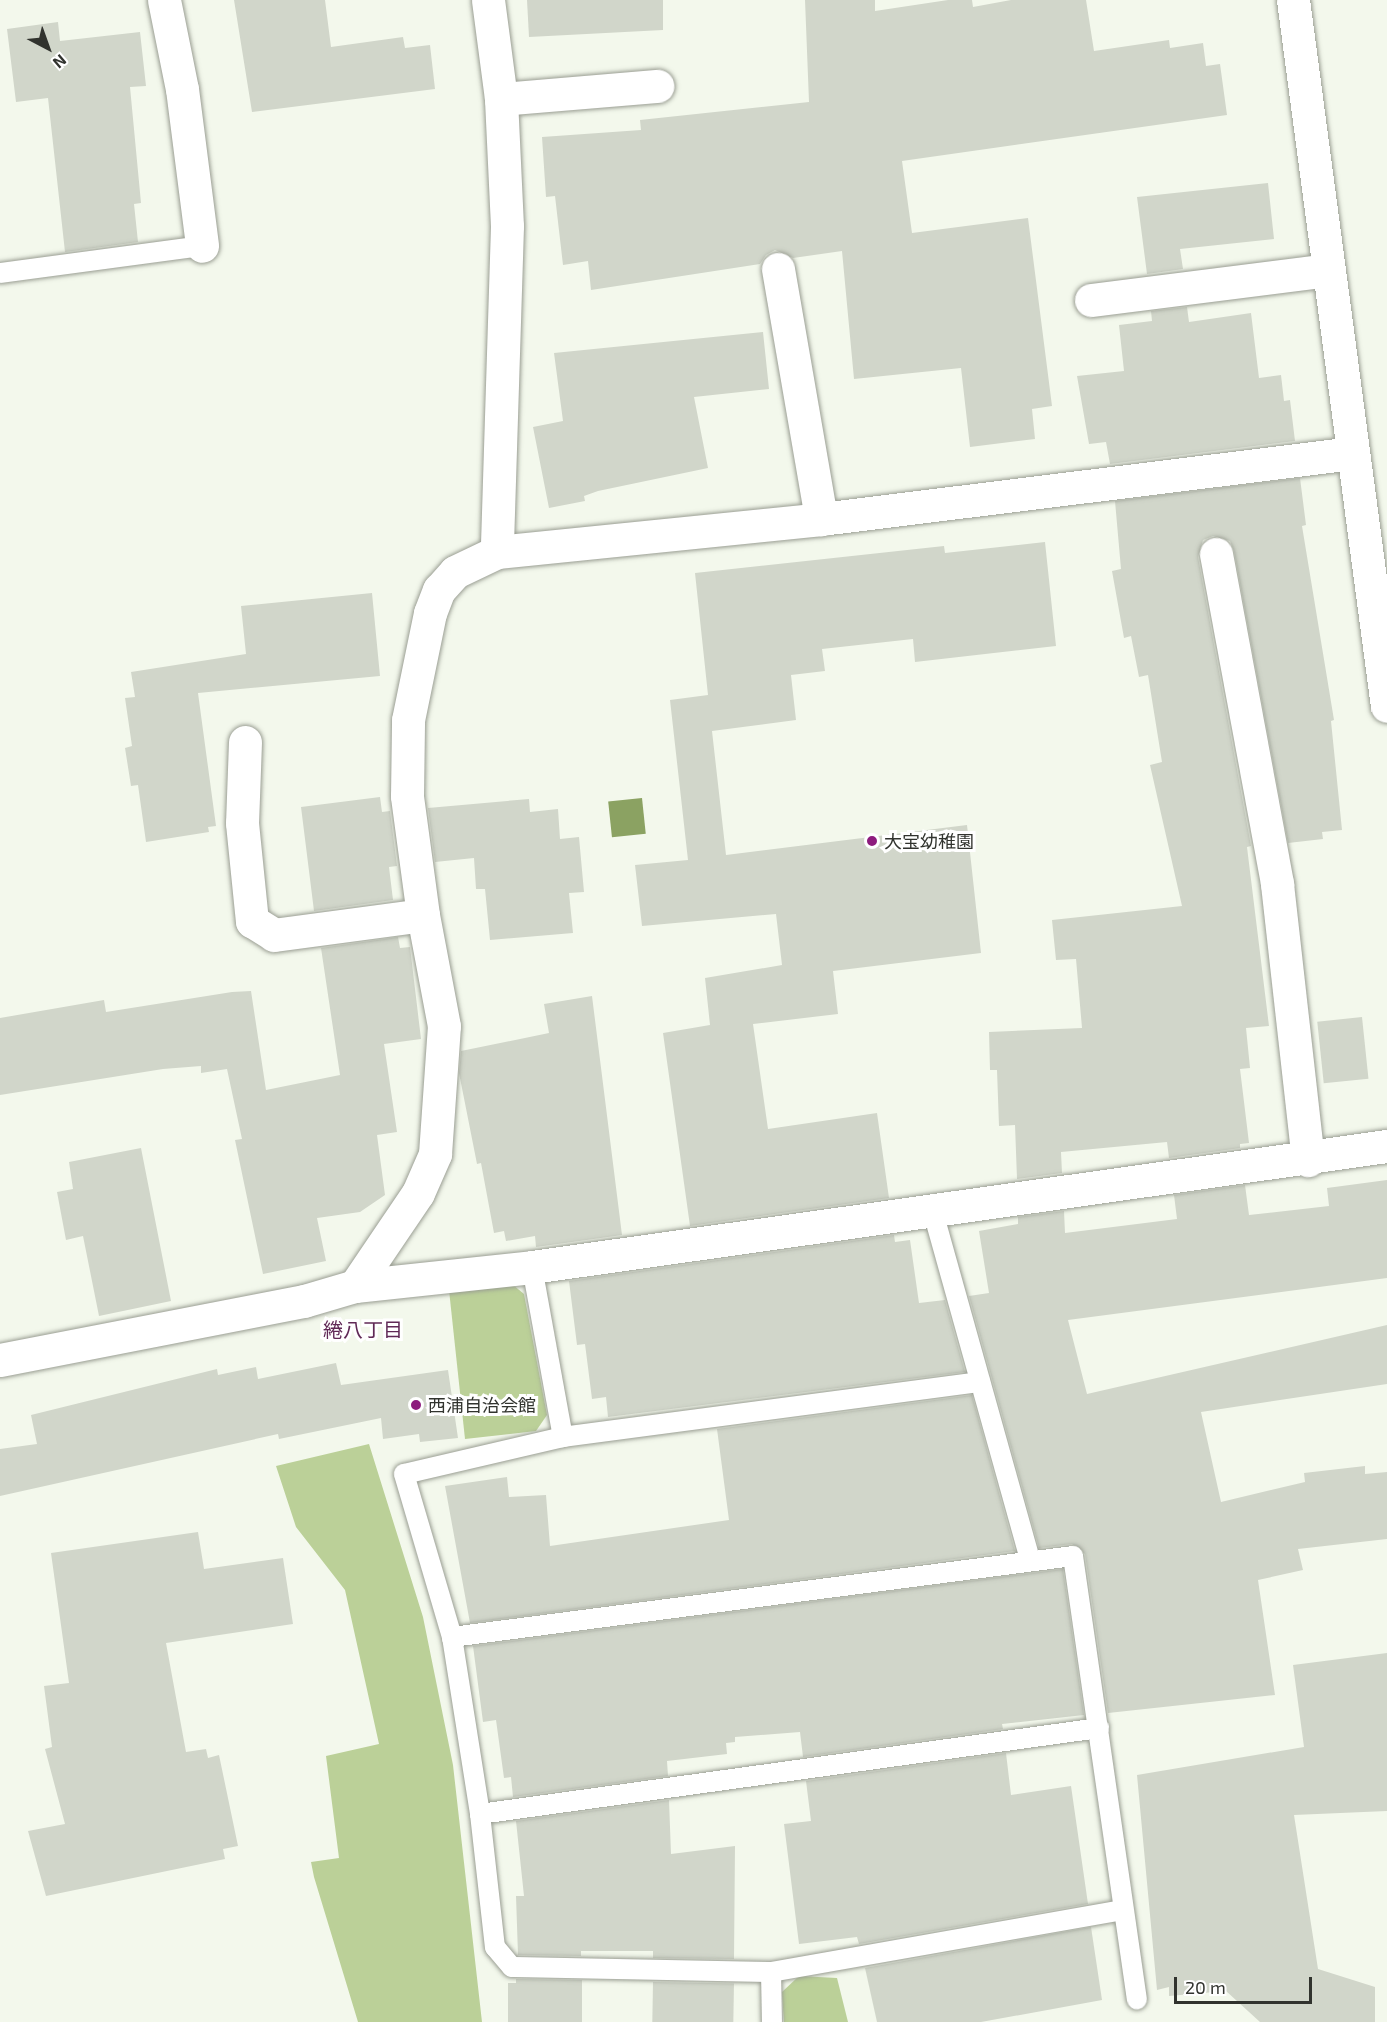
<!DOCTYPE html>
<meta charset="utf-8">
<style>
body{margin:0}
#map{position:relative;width:1387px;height:2022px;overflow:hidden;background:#f3f8ec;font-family:"Exo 2","Noto Sans JP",sans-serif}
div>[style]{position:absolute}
.green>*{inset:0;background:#bbd098}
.water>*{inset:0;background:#8ba262;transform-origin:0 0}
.building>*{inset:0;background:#d1d6ca;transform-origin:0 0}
.roads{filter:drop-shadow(0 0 2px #9a9e93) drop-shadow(0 0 2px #9a9e93)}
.service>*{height:20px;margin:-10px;padding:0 10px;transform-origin:10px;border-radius:10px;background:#fff}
.minor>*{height:33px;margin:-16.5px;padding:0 16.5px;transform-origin:16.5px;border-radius:16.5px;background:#fff}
.tertiary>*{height:33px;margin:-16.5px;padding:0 16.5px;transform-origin:16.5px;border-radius:16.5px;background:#fff}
.dots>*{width:16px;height:16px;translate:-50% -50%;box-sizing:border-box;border:3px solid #fff;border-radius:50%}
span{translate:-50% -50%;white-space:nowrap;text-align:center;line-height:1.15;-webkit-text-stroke:6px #fff;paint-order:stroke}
.poi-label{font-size:18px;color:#31332e}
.left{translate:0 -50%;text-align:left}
.neighbourhood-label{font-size:20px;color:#602956}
.north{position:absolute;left:18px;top:18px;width:60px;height:60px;-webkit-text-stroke:4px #fff;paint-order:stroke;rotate:139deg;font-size:16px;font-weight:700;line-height:24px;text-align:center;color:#31332e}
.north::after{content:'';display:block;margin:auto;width:21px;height:27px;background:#31332e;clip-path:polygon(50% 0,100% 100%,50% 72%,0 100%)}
.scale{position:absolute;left:1174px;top:1977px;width:138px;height:27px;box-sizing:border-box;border:3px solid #31332e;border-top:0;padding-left:8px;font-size:18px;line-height:21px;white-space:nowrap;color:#31332e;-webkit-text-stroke:4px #fff;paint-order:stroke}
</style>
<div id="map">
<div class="green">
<i style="clip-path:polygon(507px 1280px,524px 1294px,547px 1415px,536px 1431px,465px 1439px,449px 1290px)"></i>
<i style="clip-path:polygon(369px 1444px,423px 1617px,453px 1765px,482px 2022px,358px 2022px,314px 1877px,311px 1862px,339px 1858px,326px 1756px,379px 1744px,345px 1590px,296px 1527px,276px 1466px)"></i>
<i style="clip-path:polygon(799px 1976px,837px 1978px,848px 2022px,784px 2022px,782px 1992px)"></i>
</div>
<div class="water">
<i style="left:642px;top:798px;width:36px;height:34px;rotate:84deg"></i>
</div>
<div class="building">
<i style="clip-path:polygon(234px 0,325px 0,331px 47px,403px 37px,405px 48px,430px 45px,435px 89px,252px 112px)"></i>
<i style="clip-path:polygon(527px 0,663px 0,663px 30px,529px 37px)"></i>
<i style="clip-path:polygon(805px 0,875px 0,875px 11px,948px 0,972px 0,973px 7px,1011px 0,1086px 0,1094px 51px,1169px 40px,1170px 48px,1203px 43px,1206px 66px,1220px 64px,1227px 115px,902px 161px,912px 233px,1028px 218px,1052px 406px,1032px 409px,1035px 439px,970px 447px,961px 368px,854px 379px,842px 251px,793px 258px,775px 250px,766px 255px,760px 264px,591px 290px,588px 261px,563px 265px,555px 196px,546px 197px,542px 137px,641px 130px,640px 120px,809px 102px)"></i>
<i style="clip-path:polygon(58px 22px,60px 41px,140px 32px,146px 86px,130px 87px,141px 203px,134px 204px,138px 242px,65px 252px,48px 98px,16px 102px,7px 29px)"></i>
<i style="clip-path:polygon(1268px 183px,1274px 239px,1180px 249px,1183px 269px,1147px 274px,1137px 197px)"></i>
<i style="clip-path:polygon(1187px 307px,1189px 322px,1251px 313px,1259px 378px,1281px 375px,1284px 401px,1290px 400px,1295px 441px,1110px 464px,1106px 442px,1089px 444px,1077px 376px,1124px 371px,1119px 325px,1152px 321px,1151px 311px)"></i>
<i style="clip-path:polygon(763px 332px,769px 389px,694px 397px,708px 468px,598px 491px,584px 496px,585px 501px,549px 508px,533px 427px,563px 421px,554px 353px)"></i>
<i style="clip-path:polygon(1300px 478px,1306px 525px,1302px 526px,1334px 720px,1331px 721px,1342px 830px,1322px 832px,1323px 839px,1288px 843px,1234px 551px,1230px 541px,1213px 536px,1203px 540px,1198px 557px,1251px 846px,1247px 847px,1269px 1026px,1246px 1028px,1250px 1068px,1240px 1069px,1249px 1143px,1240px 1144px,1240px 1148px,1169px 1158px,1167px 1142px,1061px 1152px,1062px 1173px,1017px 1179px,1015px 1125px,999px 1126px,997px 1070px,990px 1070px,989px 1032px,1082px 1028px,1076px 959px,1056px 960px,1052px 920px,1182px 906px,1150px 765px,1162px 762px,1148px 675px,1139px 677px,1131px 636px,1124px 638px,1112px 571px,1121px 569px,1115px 501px)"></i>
<i style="clip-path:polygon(1045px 542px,1056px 646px,915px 662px,913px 639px,822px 649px,825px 671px,791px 675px,796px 720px,712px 731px,726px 855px,967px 825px,981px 953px,833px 971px,838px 1014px,753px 1024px,768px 1129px,877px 1113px,889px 1198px,690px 1226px,663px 1033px,710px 1025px,705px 978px,782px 965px,776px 914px,642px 926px,635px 865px,688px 860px,670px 700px,708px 695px,695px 573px,944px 546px,945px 553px)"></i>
<i style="clip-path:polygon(372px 593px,380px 676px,198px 693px,216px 826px,208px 827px,209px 832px,146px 842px,138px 785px,131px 786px,125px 748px,132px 746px,125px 698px,135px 697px,131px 672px,246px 654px,241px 606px)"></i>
<i style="clip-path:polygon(380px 797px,382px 812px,390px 811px,397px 866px,389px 867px,393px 900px,314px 911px,301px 807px)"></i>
<i style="clip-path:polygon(529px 799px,530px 812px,558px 809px,560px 839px,579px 837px,584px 892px,569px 893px,573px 933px,490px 940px,485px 889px,476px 889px,474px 858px,435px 862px,428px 808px)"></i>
<i style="clip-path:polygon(398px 937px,400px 948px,410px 947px,421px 1039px,384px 1044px,397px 1132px,377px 1135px,385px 1195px,360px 1212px,317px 1218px,326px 1261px,263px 1274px,235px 1140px,242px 1139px,227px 1069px,201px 1073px,201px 1066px,163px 1069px,0 1095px,0 1018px,104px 1000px,106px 1012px,232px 992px,251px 991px,266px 1090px,340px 1075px,321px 948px)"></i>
<i style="clip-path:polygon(592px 996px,622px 1235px,536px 1247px,535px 1236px,506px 1241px,504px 1231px,494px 1233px,481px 1163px,477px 1164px,459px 1073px,461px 1051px,549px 1033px,544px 1004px)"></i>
<i style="left:1362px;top:1017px;width:62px;height:45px;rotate:84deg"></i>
<i style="clip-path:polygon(141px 1148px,171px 1301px,99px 1316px,83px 1236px,66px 1240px,57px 1192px,73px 1189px,69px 1162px)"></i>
<i style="clip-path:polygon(1387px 1180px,1387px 1278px,1068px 1320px,1087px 1394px,1387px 1325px,1387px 1384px,1201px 1412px,1221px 1502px,1305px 1482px,1304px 1473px,1365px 1466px,1365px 1474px,1387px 1472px,1387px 1539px,1298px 1549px,1303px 1570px,1258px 1580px,1275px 1695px,1108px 1713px,1085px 1554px,1072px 1544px,1039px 1548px,969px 1296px,989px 1293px,979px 1231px,1018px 1224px,1018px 1217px,1064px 1211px,1065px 1233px,1177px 1219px,1174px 1195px,1245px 1185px,1249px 1215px,1329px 1206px,1327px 1188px)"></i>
<i style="clip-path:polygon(894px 1235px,895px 1242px,910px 1240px,919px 1303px,945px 1300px,965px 1372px,608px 1417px,606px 1397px,592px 1399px,585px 1344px,577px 1345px,569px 1281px)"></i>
<i style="clip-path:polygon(336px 1363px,341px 1385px,448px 1370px,458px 1438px,420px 1442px,419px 1434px,383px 1439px,381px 1418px,279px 1439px,278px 1434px,0 1496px,0 1449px,37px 1444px,31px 1415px,217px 1369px,218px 1375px,256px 1367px,258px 1379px)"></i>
<i style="clip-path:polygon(972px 1395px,1015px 1551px,470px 1623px,445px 1486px,507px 1477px,509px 1497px,546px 1495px,550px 1546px,729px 1520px,717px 1429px)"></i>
<i style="clip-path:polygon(198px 1532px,204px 1569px,283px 1558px,293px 1624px,166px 1643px,186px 1752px,206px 1749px,208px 1758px,219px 1755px,238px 1846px,223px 1849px,225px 1859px,46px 1896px,28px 1831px,65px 1824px,45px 1749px,52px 1747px,44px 1686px,69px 1683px,51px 1553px)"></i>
<i style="clip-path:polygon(1063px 1569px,1084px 1715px,1002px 1724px,1003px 1729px,803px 1757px,800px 1732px,735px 1737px,735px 1742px,726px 1743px,727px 1754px,667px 1761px,668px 1776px,513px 1797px,511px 1777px,504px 1778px,496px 1720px,483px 1722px,473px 1646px)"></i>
<i style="clip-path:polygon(1387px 1653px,1387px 1811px,1294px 1815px,1318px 1969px,1375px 1987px,1375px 2022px,1260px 2022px,1226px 1991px,1169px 1996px,1169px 1987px,1157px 1990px,1137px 1775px,1304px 1747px,1293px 1665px)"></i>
<i style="clip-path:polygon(1006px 1753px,1011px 1795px,1071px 1786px,1088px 1904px,859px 1944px,857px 1937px,799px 1944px,784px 1824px,811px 1821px,806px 1781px)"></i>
<i style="clip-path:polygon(669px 1800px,671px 1854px,735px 1846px,734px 1959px,653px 1958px,653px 1951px,581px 1951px,581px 1956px,518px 1955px,516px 1896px,524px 1896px,516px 1821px)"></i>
<i style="clip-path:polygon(1091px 1927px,1102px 2000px,981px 2022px,877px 2022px,865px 1968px)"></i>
<i style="clip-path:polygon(516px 1979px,582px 1980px,582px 2022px,508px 2022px,508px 1983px,516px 1983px)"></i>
<i style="left:653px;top:1982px;width:81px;height:40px;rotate:1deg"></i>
</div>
<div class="roads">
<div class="service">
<i style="left:0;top:273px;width:204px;rotate:-7.6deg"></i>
<i style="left:933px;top:1212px;width:361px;rotate:74.4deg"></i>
<i style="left:532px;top:1267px;width:173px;rotate:79.7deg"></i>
<i style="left:980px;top:1382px;width:421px;rotate:172.5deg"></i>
<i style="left:563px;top:1437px;width:163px;rotate:166.9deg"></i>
<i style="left:404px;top:1474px;width:170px;rotate:73.6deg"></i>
<i style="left:452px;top:1637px;width:179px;rotate:81deg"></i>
<i style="left:480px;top:1814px;width:134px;rotate:83.6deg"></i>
<i style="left:495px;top:1947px;width:26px;rotate:50deg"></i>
<i style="left:512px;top:1967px;width:259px;rotate:1.1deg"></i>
<i style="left:771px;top:1972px;width:355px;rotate:-10deg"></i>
<i style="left:452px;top:1637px;width:626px;rotate:-7.43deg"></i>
<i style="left:1073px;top:1556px;width:448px;rotate:81.8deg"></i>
<i style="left:480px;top:1814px;width:625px;rotate:-7.91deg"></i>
<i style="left:771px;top:1972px;width:50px;rotate:88.9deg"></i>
</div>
<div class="minor">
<i style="left:164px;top:0;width:91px;rotate:78.6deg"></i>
<i style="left:182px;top:89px;width:158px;rotate:82.7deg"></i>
<i style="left:488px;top:0;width:100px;rotate:82.5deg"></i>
<i style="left:501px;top:99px;width:127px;rotate:87.3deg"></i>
<i style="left:507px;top:226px;width:326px;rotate:91.8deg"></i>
<i style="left:501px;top:99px;width:157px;rotate:-4.8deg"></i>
<i style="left:778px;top:269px;width:254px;rotate:80.2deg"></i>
<i style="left:1091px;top:300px;width:238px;rotate:-7.2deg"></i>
<i style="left:1216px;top:554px;width:336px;rotate:79.5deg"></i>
<i style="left:1277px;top:884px;width:278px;rotate:83.6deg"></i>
<i style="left:245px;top:742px;width:81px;rotate:92.1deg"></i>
<i style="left:242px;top:823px;width:99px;rotate:84.2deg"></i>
<i style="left:252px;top:921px;width:26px;rotate:32deg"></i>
<i style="left:274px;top:935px;width:150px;rotate:-7.6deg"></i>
<i style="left:355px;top:1286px;width:112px;rotate:-55.9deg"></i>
<i style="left:418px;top:1193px;width:43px;rotate:-66.4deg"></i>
<i style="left:435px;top:1154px;width:128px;rotate:-86deg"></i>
<i style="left:444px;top:1026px;width:113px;rotate:-100.7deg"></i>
<i style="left:423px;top:915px;width:120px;rotate:-97.7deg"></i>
<i style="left:407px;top:796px;width:76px;rotate:-89.2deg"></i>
<i style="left:408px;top:720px;width:109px;rotate:-78.4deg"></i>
<i style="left:430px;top:613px;width:25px;rotate:-69deg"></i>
<i style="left:439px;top:590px;width:24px;rotate:-48deg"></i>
<i style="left:455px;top:572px;width:47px;rotate:-25.5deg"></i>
<i style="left:497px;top:552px;width:326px;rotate:-5.8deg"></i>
<i style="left:821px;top:519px;width:536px;rotate:-7.07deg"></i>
<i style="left:0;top:1360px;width:310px;rotate:-11deg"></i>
<i style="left:304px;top:1301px;width:53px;rotate:-16.4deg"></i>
<i style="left:355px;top:1286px;width:178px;rotate:-6.1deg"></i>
<i style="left:532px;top:1267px;width:864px;rotate:-8.06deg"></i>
</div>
<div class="tertiary">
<i style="left:1293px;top:0;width:712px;rotate:82.42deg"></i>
</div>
</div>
<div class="dots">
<i style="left:872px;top:841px;background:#8d1b7d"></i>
<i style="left:416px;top:1405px;background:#8d1b7d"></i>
</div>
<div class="poi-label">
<span class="left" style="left:884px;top:841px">大宝幼稚園</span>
<span class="left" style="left:428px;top:1405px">西浦自治会館</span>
</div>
<div class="neighbourhood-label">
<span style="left:363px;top:1329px">綣八丁目</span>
</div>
<div class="north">N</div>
<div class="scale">20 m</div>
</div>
